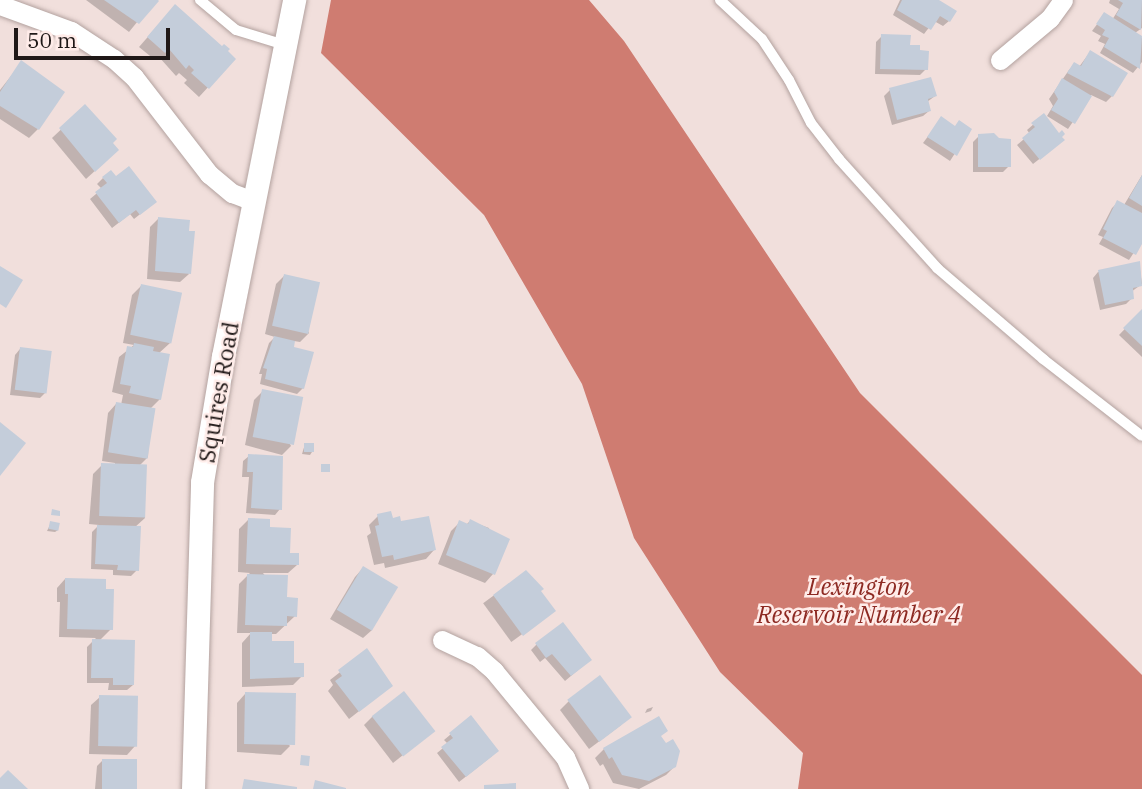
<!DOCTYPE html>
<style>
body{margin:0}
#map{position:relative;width:1142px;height:789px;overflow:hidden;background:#f1dfdc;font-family:"IBM Plex Serif",serif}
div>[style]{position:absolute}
.water>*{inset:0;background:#cf7c71}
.shadow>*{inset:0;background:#0003;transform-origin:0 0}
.building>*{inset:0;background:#c4cdda;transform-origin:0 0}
.roads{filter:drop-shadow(0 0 2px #b3a29f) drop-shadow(0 0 2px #b3a29f)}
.service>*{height:10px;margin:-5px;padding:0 5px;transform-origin:5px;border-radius:5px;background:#fff}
.minor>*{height:19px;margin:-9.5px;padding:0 9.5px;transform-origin:9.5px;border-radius:9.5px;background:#fff}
.tertiary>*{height:23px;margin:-11.5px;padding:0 11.5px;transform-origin:11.5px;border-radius:11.5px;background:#fff}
span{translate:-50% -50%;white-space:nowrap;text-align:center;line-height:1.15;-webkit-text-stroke:5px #ffece9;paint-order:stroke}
.street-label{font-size:23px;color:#1f1817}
.water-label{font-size:24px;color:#8d2922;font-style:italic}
.scale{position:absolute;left:14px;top:28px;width:156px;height:32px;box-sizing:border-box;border:4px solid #1f1817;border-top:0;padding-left:9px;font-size:21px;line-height:24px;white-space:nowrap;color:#1f1817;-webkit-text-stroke:5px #ffece9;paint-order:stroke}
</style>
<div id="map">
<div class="water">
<i style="clip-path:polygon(331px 0,589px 0,624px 41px,860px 393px,1142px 675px,1142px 789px,798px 789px,803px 753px,720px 672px,634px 538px,582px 384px,484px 215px,321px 53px)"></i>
</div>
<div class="shadow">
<i style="clip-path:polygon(86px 0,155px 0,129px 32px)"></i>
<i style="clip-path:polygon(900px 0,935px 0,949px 21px,943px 26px,934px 21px,924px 34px,893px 15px)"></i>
<i style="clip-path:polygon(1110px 0,1142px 0,1142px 28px,1135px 33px,1142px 38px,1142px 62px,1133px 73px,1100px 53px,1105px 44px,1098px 41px,1101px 36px,1092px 31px,1104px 15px,1112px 20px,1119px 9px,1109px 3px)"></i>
<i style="clip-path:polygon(167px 15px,234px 59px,199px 97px,184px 83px,187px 80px,179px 73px,176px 76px,159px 57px,155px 60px,139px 47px)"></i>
<i style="clip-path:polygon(882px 36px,909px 46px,926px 69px,920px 75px,875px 74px,876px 42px)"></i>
<i style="clip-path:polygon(1090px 52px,1112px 96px,1106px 102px,1091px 95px,1068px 129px,1047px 116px,1053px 106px,1049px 99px,1069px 70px,1075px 64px,1079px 67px)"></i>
<i style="clip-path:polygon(22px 62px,38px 129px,29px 138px,0 119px,0 90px)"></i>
<i style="clip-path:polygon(890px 90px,935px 96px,927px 102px,929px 111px,923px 116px,892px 125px,884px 96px)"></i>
<i style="clip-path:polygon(85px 107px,110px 143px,108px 159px,86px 179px,52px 138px)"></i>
<i style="clip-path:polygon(1043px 116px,1057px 145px,1033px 164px,1017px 145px,1030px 134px,1027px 130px)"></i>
<i style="clip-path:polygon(941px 119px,954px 127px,970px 130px,950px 161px,923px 143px)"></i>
<i style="clip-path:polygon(979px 136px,1009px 166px,1003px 172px,973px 172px,973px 142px)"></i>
<i style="clip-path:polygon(1142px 175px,1142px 240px,1129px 260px,1099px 244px,1103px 237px,1098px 235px,1112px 208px,1118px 202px,1124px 205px)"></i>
<i style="clip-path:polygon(103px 178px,149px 207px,134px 219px,130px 214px,112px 228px,90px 199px,102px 189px,97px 184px)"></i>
<i style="clip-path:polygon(159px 218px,189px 274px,180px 282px,147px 279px,150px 227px)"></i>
<i style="clip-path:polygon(1139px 263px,1142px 284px,1131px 292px,1132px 298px,1126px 304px,1100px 310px,1093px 278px,1098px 272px)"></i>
<i style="clip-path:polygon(284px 276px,309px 333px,300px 342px,294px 341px,292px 348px,303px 388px,297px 394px,260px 384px,262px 374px,259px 374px,269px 343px,275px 337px,265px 334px,276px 284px)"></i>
<i style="clip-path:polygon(141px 286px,170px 343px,158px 354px,160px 399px,150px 409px,148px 457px,138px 467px,145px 518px,134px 528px,137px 570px,131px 576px,113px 575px,113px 570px,91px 569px,92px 532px,99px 525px,89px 524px,93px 474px,102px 465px,115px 466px,115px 463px,102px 461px,108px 413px,116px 404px,121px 405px,123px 395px,112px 392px,119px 357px,134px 345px,123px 343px,132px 295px)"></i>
<i style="clip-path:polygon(1142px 311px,1142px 357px,1119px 335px)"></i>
<i style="clip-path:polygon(20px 349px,45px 393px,40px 398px,10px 395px,15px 355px)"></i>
<i style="clip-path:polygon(263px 391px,291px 446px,282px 455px,245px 445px,254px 400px)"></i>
<i style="clip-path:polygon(305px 444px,312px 452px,310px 455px,302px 454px)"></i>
<i style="clip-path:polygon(249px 456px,280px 509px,275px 515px,246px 513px,249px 477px,242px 477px,243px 461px)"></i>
<i style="clip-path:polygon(378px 516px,400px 523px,434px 550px,426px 559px,385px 568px,384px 563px,374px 565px,367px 536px,371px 533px,369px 525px)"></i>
<i style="clip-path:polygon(248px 520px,268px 529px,297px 565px,288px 573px,263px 573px,295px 616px,276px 634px,270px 634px,270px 642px,302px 676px,293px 685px,242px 687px,242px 643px,251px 633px,237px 633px,239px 584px,250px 573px,238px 572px,239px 529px)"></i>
<i style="clip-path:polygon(470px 521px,489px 528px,493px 574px,485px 583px,438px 564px,451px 531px,460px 522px,466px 525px)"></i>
<i style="clip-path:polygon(51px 523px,58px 530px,55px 532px,47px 531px)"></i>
<i style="clip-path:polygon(363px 568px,372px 630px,363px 638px,330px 619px,355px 577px)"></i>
<i style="left:526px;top:572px;width:48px;height:53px;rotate:54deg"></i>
<i style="clip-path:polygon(65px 579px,111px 629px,99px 641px,133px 685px,127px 690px,108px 690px,109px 683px,87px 683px,87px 647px,96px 638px,59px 637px,60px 602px,57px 602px,57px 588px)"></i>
<i style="clip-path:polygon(537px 644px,584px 665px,565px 681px,545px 658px,540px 662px,531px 650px)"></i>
<i style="clip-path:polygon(367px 651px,391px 686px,349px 719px,328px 691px,333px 685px,330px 680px)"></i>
<i style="clip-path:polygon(245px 694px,290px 746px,281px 755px,237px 752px,237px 703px)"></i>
<i style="clip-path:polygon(100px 697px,135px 746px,127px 755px,89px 754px,91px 705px)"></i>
<i style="clip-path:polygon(569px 701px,621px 725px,589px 749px,560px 710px)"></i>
<i style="clip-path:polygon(653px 707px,651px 711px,645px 713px,647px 709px)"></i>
<i style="clip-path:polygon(373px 716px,433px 731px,393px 763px,364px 725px)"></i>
<i style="clip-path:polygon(471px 717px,492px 756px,459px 782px,437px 753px,448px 744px,444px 740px)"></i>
<i style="clip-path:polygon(660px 737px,675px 766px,666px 775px,639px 789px,613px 783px,603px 764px,600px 766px,595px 758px,604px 749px)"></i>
<i style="clip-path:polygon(103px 760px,135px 789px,95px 789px,97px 766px)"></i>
</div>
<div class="building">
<i style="clip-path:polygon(104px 0,158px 0,159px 1px,139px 24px)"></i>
<i style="clip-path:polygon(902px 0,939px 0,957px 11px,950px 22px,940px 16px,931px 30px,897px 10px)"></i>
<i style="clip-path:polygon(1118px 0,1142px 0,1141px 30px,1116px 15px,1123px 3px)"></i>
<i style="clip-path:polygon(175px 4px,222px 46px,224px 44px,230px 49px,228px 51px,236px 59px,209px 89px,191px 73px,194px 70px,189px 65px,186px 69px,169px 49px,165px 53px,147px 37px)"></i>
<i style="clip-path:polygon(1104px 12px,1142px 36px,1140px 69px,1104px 47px,1109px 38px,1102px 35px,1105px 30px,1096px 24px)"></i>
<i style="clip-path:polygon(881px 34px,911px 35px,910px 45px,920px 45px,920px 50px,929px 51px,928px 70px,880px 69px)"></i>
<i style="clip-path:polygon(1090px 50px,1128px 73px,1113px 97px,1067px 73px,1074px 62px,1081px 66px)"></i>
<i style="clip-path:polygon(21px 60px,65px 92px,39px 130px,0 106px,0 92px)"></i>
<i style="clip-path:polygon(931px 77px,937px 96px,928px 99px,931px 111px,897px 120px,889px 88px)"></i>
<i style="clip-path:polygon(1062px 78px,1092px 96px,1075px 124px,1051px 110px,1058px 99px,1054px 92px)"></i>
<i style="clip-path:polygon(85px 104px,117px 139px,113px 143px,119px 150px,95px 172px,59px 128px)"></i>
<i style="clip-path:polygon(1044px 113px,1059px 133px,1062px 130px,1065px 134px,1062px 137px,1065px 140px,1040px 160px,1022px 138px,1035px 127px,1031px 123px)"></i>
<i style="clip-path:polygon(941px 116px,955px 126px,959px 120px,972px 129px,957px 156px,927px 137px)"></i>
<i style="clip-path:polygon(994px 133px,999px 138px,1011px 139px,1011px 167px,978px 167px,978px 134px)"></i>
<i style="clip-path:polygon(129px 166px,157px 202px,140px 215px,136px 210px,119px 223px,95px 192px,107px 183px,102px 177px,111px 170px,116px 176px)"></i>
<i style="clip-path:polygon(1142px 175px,1142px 206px,1129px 198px)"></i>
<i style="clip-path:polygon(1117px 200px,1142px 213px,1142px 244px,1136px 255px,1103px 238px,1107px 231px,1103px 229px)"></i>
<i style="clip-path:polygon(158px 217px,190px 220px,189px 231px,195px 231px,191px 274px,155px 271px)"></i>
<i style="clip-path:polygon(1140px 261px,1142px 286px,1133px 288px,1134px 299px,1105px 305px,1098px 270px)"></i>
<i style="clip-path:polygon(0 266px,23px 280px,6px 308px,0 304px)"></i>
<i style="left:284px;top:274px;width:37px;height:53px;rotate:13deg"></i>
<i style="left:141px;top:284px;width:42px;height:52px;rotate:12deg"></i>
<i style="clip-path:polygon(1142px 309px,1142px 346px,1123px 328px)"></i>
<i style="clip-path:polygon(274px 336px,295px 341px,294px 347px,314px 352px,304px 389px,265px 379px,267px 369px,263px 368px)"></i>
<i style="clip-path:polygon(134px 343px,154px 347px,153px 351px,170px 354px,161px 400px,129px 393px,131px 386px,120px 384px,127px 346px,133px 347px)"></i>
<i style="left:20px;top:347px;width:32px;height:43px;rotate:7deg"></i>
<i style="left:262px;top:389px;width:42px;height:49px;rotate:11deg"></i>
<i style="left:116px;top:402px;width:40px;height:51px;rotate:9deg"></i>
<i style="clip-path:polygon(0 422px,26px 443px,0 476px)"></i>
<i style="left:304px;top:443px;width:10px;height:9px"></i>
<i style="clip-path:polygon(248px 454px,283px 456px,282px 510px,251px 508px,253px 472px,247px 472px)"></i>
<i style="left:101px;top:463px;width:46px;height:53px;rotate:2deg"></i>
<i style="left:321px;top:464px;width:9px;height:8px"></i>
<i style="clip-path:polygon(52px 509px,60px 511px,60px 516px,51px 515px)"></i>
<i style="clip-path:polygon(391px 511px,393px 518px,400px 516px,401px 521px,429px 516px,436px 550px,394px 560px,393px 555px,382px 557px,375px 526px,379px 525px,377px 514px)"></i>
<i style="clip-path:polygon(248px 518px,270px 519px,270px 527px,291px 528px,290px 553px,299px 553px,299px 565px,246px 564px)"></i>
<i style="clip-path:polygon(470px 519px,510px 539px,495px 575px,446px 555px,459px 520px,468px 524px)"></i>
<i style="left:50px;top:521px;width:10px;height:8px;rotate:11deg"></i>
<i style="clip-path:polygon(97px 525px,141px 526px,139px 571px,117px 570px,118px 565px,95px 564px)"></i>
<i style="left:363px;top:566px;width:41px;height:51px;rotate:31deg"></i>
<i style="clip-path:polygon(526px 570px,544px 589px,541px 591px,556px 611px,523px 636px,493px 595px)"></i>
<i style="clip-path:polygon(247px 574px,288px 575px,287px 597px,298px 598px,297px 617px,287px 616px,287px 626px,245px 625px)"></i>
<i style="clip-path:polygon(65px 578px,106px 579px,106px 589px,114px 589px,113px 630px,67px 629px,68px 594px,65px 594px)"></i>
<i style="clip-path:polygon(563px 622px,592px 660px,571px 676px,552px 654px,546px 658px,535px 643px)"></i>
<i style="clip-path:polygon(250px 632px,272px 632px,272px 641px,294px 641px,294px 663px,304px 663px,304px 677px,250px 679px)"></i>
<i style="clip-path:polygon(92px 639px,135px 640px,134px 685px,113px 685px,113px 678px,91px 678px)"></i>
<i style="clip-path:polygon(367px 648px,393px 686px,359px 712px,335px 681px,342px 676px,338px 670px)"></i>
<i style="left:600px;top:675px;width:53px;height:41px;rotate:53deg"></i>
<i style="left:404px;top:691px;width:51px;height:41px;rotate:52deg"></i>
<i style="left:245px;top:692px;width:51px;height:52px;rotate:1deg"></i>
<i style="left:99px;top:695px;width:39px;height:51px;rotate:1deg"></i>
<i style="clip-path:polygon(471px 715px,499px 751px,466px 777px,441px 747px,453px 738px,449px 733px)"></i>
<i style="clip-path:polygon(659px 716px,668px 731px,661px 736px,666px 743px,673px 739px,680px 751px,676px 767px,649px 781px,622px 775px,612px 757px,609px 759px,603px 748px)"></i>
<i style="left:301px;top:755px;width:9px;height:10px;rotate:6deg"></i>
<i style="left:102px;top:759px;width:35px;height:30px"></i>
<i style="clip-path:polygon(8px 770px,28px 789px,0 789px,0 778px)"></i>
<i style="clip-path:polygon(244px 779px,297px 787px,297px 789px,242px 789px)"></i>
<i style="clip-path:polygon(315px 780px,346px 788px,346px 789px,313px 789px)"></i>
<i style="clip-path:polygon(516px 783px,516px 789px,484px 789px,484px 785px)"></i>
</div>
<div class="roads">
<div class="service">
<i style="left:200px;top:0;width:47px;rotate:39.8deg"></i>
<i style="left:236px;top:30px;width:51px;rotate:17deg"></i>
<i style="left:720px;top:0;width:57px;rotate:42.9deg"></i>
<i style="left:762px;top:39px;width:49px;rotate:56.6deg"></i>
<i style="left:789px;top:80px;width:48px;rotate:62.9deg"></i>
<i style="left:811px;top:123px;width:46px;rotate:52.1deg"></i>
<i style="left:839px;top:159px;width:147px;rotate:48deg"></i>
<i style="left:937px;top:268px;width:140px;rotate:40.6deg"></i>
<i style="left:1043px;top:359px;width:125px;rotate:37.9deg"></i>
</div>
<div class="minor">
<i style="left:0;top:5px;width:76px;rotate:20.1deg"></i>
<i style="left:71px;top:31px;width:51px;rotate:33.1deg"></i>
<i style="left:114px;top:59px;width:27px;rotate:42deg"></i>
<i style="left:134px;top:77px;width:123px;rotate:52.3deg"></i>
<i style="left:209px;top:174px;width:30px;rotate:40deg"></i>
<i style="left:232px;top:193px;width:25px;rotate:21deg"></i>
<i style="left:1000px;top:60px;width:65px;rotate:-40deg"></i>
<i style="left:1050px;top:18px;width:22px;rotate:-54deg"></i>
<i style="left:442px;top:640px;width:38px;rotate:25deg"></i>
<i style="left:477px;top:656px;width:23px;rotate:41deg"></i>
<i style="left:494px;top:671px;width:112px;rotate:50.5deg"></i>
<i style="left:565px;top:757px;width:35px;rotate:66deg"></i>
</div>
<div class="tertiary">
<i style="left:193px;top:789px;width:307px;rotate:-88.3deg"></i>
<i style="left:202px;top:482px;width:128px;rotate:-80.5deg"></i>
<i style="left:223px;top:356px;width:363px;rotate:-78.7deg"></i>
</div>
</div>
<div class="street-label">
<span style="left:218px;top:392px;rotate:-80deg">Squires Road</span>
</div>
<div class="water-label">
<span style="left:859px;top:601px">Lexington<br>Reservoir Number 4</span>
</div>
<div class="scale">50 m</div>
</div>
